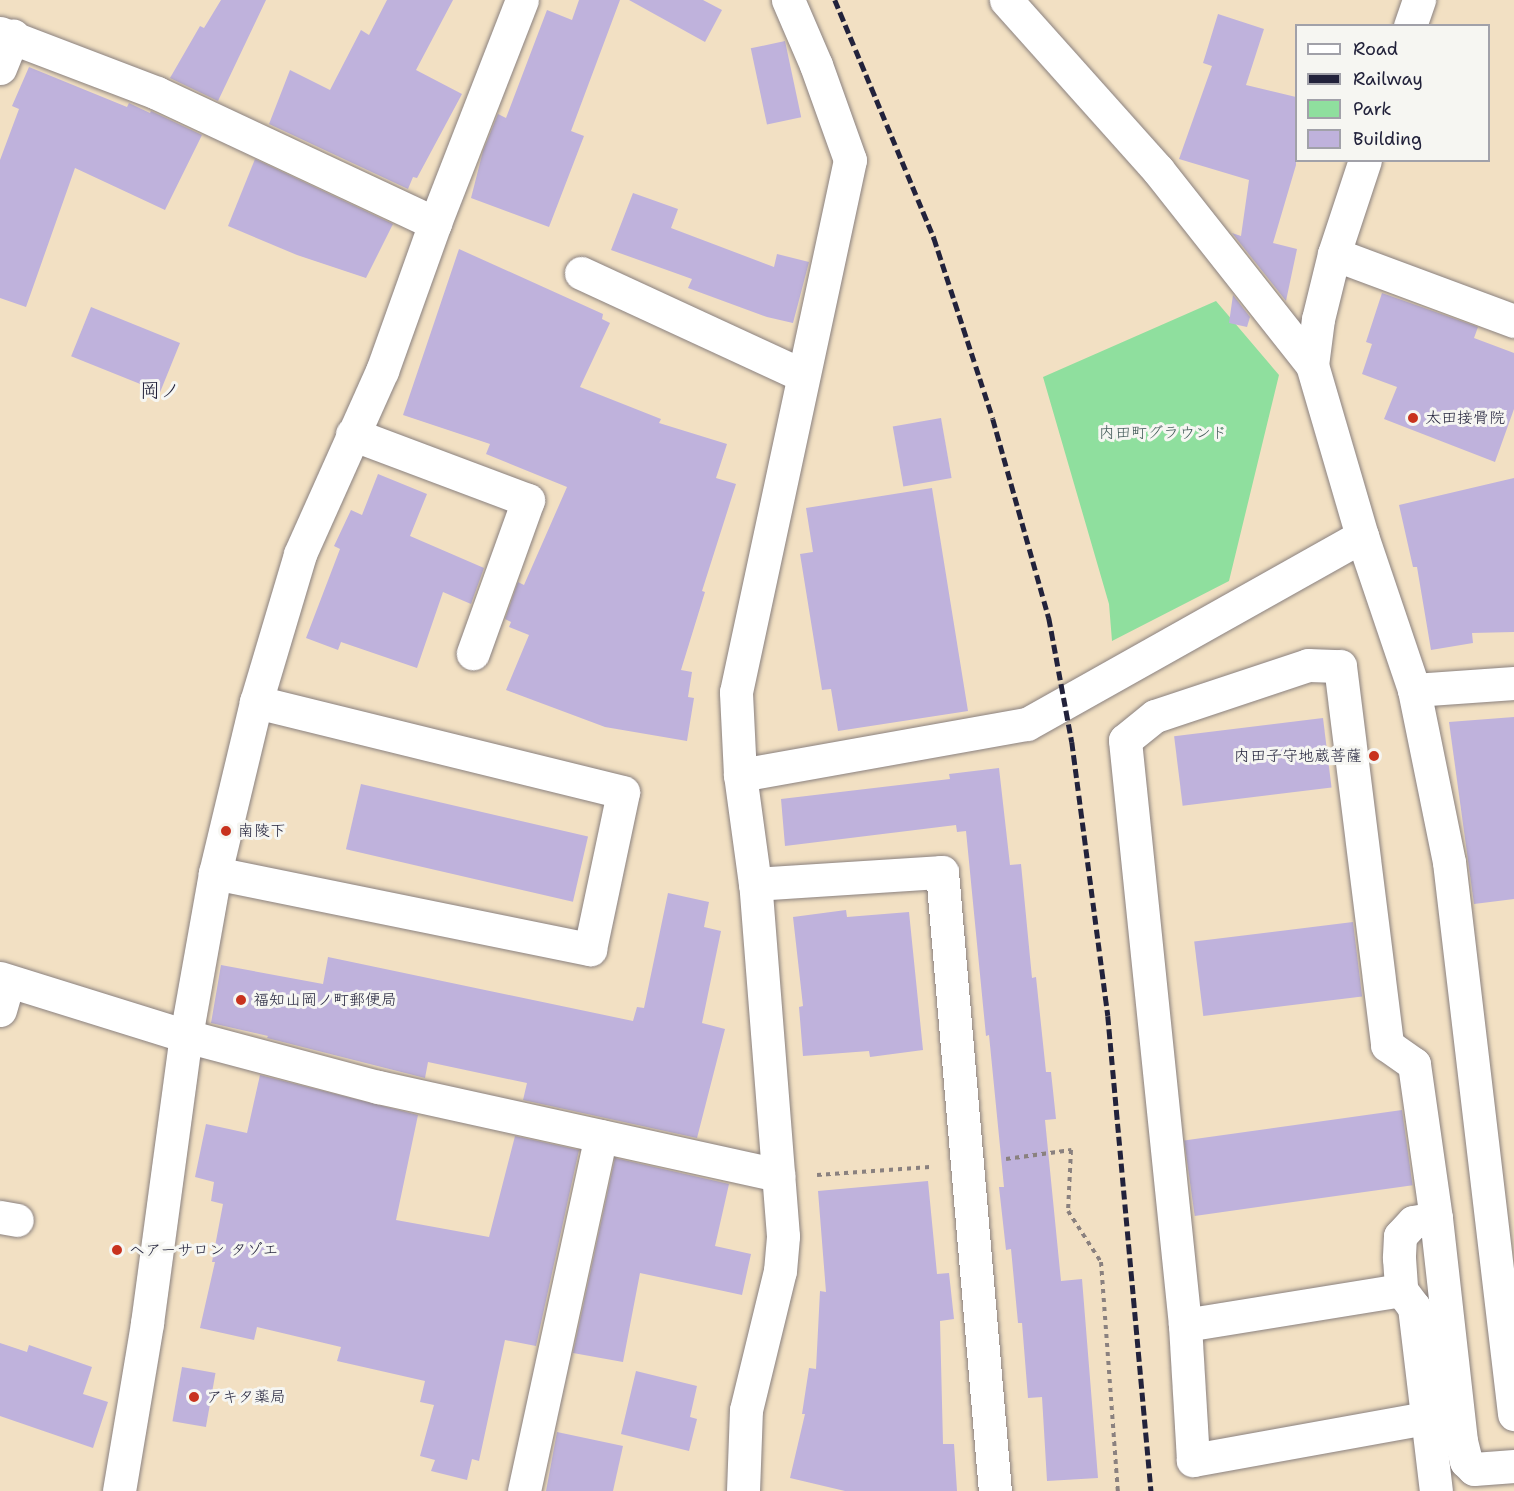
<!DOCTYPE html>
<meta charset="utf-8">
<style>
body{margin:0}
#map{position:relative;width:1514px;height:1491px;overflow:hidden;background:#f2e0c3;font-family:"Shantell Sans","Klee One",sans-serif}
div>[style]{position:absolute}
.green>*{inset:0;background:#8fdf9e}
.building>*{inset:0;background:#bfb2dc;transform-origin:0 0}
.path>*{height:4px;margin-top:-2px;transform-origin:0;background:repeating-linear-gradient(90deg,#8a817f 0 4.5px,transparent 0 9px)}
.roads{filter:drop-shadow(0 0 2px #8a817f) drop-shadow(0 0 2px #8a817f)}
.minor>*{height:33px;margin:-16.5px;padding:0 16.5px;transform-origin:16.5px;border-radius:16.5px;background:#fff}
.rail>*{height:4.5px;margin-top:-2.25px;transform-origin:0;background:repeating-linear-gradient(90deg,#22223b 0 9px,transparent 0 13.5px)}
.dots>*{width:16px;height:16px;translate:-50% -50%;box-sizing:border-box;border:3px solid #f6f6f2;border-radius:50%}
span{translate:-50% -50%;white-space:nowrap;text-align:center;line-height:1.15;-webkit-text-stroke:6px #f6f6f2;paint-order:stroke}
.poi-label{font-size:16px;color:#22223b}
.left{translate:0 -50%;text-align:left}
.right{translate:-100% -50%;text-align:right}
.park-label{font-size:16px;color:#435b59}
.quarter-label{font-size:20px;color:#22223b}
.legend{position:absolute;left:1295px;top:24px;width:195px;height:138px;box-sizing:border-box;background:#f6f6f2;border:2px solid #a1a1a9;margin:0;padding:8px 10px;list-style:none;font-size:18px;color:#22223b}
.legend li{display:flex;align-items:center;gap:12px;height:30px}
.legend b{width:30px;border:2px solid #a1a1a9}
</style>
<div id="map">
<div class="green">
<i style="clip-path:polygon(1216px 301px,1279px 375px,1229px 581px,1112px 641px,1109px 604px,1043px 377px)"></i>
</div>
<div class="building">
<i style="clip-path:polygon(221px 0,266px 0,218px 101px,170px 78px,200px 26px,204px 28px)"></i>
<i style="clip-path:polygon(387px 0,453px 0,416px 70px,462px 94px,417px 178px,413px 177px,408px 189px,269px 124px,290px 70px,330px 90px,361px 30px,369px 35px)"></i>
<i style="clip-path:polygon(579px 0,620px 0,571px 131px,584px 136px,549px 227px,471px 198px,483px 151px,498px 114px,506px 118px,547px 10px,572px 20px)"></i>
<i style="clip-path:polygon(629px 0,703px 0,722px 10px,705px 42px)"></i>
<i style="clip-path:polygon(1218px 14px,1264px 29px,1246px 85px,1296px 97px,1296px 165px,1273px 243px,1297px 249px,1286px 301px,1232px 233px,1241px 236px,1249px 180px,1179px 159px,1212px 66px,1203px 63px)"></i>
<i style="left:785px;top:41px;width:78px;height:35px;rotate:78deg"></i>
<i style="clip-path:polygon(29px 67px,127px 107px,129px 103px,150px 113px,151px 111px,202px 135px,165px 210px,75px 168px,26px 307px,0 298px,0 160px,19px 109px,12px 106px)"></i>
<i style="clip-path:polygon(255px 159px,393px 224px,366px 278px,297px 255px,228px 226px)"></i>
<i style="clip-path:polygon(633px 193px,678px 209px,671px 228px,774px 267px,777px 254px,809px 262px,793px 323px,767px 317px,688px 288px,692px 279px,611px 250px)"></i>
<i style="clip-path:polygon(459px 249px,603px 314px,602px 319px,610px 323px,580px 387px,661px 419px,659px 423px,727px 444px,716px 478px,736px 484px,702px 591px,705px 592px,681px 670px,692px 672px,688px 697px,694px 698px,687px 741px,605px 727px,506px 690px,529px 635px,509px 627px,511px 622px,505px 619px,518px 582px,524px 585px,567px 487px,486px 454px,490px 444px,403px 415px)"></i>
<i style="clip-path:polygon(1382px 293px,1478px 327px,1474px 338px,1514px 353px,1514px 409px,1495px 462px,1384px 419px,1397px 387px,1362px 374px,1372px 344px,1366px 342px)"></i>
<i style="clip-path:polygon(1233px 295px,1250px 317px,1247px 327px,1229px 323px)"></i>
<i style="left:91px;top:307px;width:96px;height:53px;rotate:22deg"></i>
<i style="left:941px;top:418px;width:61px;height:49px;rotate:80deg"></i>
<i style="clip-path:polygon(378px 474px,427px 494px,410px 536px,484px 568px,471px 604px,443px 592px,417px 668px,341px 642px,338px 650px,306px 638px,340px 549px,334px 546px,351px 510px,362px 515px)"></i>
<i style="clip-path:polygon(1514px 478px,1514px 632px,1472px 633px,1473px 643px,1431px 650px,1417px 567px,1413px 567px,1399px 505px)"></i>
<i style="clip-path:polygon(932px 488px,968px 711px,838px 731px,831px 689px,822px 690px,800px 554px,813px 552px,806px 508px)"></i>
<i style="clip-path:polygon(1514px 717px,1514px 899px,1474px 904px,1449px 722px)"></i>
<i style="left:1323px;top:718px;width:70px;height:150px;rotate:83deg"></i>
<i style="clip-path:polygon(999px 768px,1010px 865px,1021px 864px,1032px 978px,1036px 977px,1046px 1072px,1051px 1072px,1056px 1119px,1045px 1120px,1061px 1281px,1082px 1279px,1098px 1478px,1047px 1481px,1042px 1397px,1028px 1398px,1022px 1323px,1018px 1323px,1011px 1249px,1006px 1250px,999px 1187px,1004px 1187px,989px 1035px,986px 1036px,966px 831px,957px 832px,956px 825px,785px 846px,781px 799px,950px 779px,949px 774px)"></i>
<i style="left:361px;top:784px;width:233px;height:67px;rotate:13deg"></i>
<i style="clip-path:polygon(668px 893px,709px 902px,704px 927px,721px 931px,702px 1023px,725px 1029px,697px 1138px,523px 1100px,527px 1083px,428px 1062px,425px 1078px,267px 1038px,268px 1036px,211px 1023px,221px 965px,323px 984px,328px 957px,633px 1021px,637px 1007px,644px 1008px)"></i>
<i style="clip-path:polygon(846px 910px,847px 917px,909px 912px,923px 1050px,870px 1057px,869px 1051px,803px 1056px,799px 1007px,803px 1006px,793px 917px)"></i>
<i style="left:1353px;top:922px;width:75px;height:160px;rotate:83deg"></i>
<i style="clip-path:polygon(260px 1075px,418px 1115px,396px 1220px,489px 1237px,515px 1136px,579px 1150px,536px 1346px,505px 1340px,479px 1461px,472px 1459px,467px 1480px,431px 1471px,435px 1460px,420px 1456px,434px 1405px,420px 1402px,425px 1381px,337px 1361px,341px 1347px,257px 1327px,254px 1340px,200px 1328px,215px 1262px,212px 1262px,223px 1204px,211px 1201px,214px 1182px,195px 1177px,206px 1124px,247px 1133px)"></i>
<i style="left:1402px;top:1110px;width:76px;height:220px;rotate:82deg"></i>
<i style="clip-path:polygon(615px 1158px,729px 1184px,715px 1246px,751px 1254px,742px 1295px,640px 1273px,623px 1362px,573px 1353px)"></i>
<i style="clip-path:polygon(928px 1181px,937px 1274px,949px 1273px,954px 1319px,940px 1321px,943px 1444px,954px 1444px,957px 1491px,845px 1491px,790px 1478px,805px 1414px,802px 1414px,809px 1368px,816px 1369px,820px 1291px,826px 1292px,818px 1191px)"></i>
<i style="clip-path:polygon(0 1343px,27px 1352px,29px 1345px,92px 1367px,83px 1394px,108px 1402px,93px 1448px,0 1416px)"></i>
<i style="left:182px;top:1367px;width:34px;height:55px;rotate:10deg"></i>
<i style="clip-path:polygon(636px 1371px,697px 1386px,690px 1417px,697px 1419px,689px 1451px,621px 1434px)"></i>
<i style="clip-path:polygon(557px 1432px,623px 1446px,613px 1491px,546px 1491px)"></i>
</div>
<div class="path">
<i style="left:1006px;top:1159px;width:66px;rotate:-7.9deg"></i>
<i style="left:1071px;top:1150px;width:61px;rotate:92.8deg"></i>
<i style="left:1068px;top:1211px;width:61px;rotate:57.1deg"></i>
<i style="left:1101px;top:1262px;width:230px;rotate:85.8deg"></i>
<i style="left:817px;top:1175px;width:113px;rotate:-4deg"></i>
</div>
<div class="roads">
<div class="minor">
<i style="left:1006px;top:0;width:228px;rotate:48.2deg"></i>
<i style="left:1158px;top:170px;width:248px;rotate:51.7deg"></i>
<i style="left:1410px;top:26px;width:28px;rotate:-71deg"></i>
<i style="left:0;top:33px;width:168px;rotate:20.9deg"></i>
<i style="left:157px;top:93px;width:307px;rotate:25.1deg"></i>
<i style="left:0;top:68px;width:35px;rotate:-68deg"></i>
<i style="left:1365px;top:160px;width:99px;rotate:108.3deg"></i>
<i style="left:1334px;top:254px;width:67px;rotate:103.8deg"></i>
<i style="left:1318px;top:319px;width:46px;rotate:97.4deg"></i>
<i style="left:1312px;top:365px;width:178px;rotate:73.7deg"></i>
<i style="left:1362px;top:536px;width:163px;rotate:71.3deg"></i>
<i style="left:1414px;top:690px;width:176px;rotate:78.5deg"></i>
<i style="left:1449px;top:862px;width:556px;rotate:83.28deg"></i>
<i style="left:1334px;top:254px;width:192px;rotate:20.4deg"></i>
<i style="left:581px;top:273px;width:243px;rotate:24.8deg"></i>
<i style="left:352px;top:434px;width:188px;rotate:20.6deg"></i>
<i style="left:528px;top:500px;width:163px;rotate:109.8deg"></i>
<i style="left:1414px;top:690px;width:100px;rotate:-4deg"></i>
<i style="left:740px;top:775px;width:291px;rotate:-10.1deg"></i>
<i style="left:1027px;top:724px;width:384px;rotate:-29.3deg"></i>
<i style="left:215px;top:873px;width:383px;rotate:11.5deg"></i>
<i style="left:590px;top:949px;width:160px;rotate:-78.1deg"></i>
<i style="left:623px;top:792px;width:378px;rotate:-166.2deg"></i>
<i style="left:755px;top:884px;width:187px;rotate:-3.7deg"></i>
<i style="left:942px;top:872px;width:621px;rotate:85.11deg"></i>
<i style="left:0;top:978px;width:195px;rotate:17.3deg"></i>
<i style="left:186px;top:1036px;width:199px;rotate:14.9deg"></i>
<i style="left:378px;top:1087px;width:410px;rotate:12.4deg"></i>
<i style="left:0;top:1010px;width:29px;rotate:-74deg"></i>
<i style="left:0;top:1217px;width:17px;rotate:10deg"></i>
<i style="left:1436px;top:1218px;width:224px;rotate:83.6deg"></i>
<i style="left:1461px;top:1441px;width:21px;rotate:76deg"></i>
<i style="left:1466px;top:1461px;width:11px;rotate:45deg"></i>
<i style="left:1474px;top:1469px;width:40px;rotate:-4.3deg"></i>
<i style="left:1185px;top:1325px;width:219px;rotate:-9.2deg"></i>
<i style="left:1426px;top:1418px;width:237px;rotate:169.8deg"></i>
<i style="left:1193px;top:1460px;width:135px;rotate:-93.4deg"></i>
<i style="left:1185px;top:1325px;width:588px;rotate:-95.86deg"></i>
<i style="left:1125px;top:740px;width:38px;rotate:-39deg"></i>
<i style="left:1155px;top:716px;width:161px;rotate:-18.4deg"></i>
<i style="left:1308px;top:665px;width:32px;rotate:2deg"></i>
<i style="left:1340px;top:666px;width:382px;rotate:82.9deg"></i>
<i style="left:1387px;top:1045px;width:33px;rotate:35deg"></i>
<i style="left:1414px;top:1064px;width:156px;rotate:81.9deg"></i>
<i style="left:1436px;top:1218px;width:23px;rotate:170deg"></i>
<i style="left:1413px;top:1222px;width:19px;rotate:133deg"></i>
<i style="left:1400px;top:1236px;width:22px;rotate:93deg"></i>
<i style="left:1399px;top:1258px;width:32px;rotate:86deg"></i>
<i style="left:1401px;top:1290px;width:21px;rotate:53deg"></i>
<i style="left:1414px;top:1307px;width:185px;rotate:83.2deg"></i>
<i style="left:119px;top:1491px;width:170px;rotate:-80.5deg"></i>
<i style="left:147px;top:1323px;width:290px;rotate:-82.3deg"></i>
<i style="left:186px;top:1036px;width:166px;rotate:-79.9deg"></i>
<i style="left:215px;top:873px;width:176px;rotate:-76.5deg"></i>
<i style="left:256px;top:702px;width:154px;rotate:-73.4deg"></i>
<i style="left:300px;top:554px;width:201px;rotate:-65.9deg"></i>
<i style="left:382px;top:371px;width:157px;rotate:-70.3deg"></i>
<i style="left:435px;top:223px;width:239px;rotate:-68.7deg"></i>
<i style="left:524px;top:1491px;width:363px;rotate:-77.8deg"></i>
<i style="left:743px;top:1491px;width:81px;rotate:-87.9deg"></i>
<i style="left:746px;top:1410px;width:143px;rotate:-76.3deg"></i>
<i style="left:780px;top:1271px;width:35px;rotate:-85deg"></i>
<i style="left:783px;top:1236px;width:353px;rotate:-94.5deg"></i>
<i style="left:755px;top:884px;width:110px;rotate:-97.8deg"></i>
<i style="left:740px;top:775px;width:83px;rotate:-92.8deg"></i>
<i style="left:736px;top:692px;width:544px;rotate:-77.91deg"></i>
<i style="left:850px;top:160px;width:101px;rotate:-109.7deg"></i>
<i style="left:816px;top:65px;width:71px;rotate:-113.3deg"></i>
</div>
</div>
<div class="rail">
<i style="left:835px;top:0;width:258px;rotate:67.4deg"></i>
<i style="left:934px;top:238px;width:190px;rotate:71.9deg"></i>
<i style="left:993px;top:419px;width:207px;rotate:74.3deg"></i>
<i style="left:1049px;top:618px;width:126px;rotate:79.5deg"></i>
<i style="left:1072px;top:742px;width:276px;rotate:82.5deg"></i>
<i style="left:1108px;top:1016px;width:477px;rotate:84.8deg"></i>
</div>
<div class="dots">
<i style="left:1413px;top:418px;background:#c8321e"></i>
<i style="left:1374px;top:756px;background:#c8321e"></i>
<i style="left:226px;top:831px;background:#c8321e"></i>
<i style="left:241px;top:1000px;background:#c8321e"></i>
<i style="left:117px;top:1250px;background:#c8321e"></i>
<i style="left:194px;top:1397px;background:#c8321e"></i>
</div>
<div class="poi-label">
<span class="left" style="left:1425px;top:418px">太田接骨院</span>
<span class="right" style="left:1362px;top:756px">内田子守地蔵菩薩</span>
<span class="left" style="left:238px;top:831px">南陵下</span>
<span class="left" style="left:253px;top:1000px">福知山岡ノ町郵便局</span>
<span class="left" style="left:129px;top:1250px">ヘアーサロン タゾエ</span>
<span class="left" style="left:206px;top:1397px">アキタ薬局</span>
</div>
<div class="park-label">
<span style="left:1163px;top:433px">内田町グラウンド</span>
</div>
<div class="quarter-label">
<span style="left:160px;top:390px">岡ノ</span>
</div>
<ul class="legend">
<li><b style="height:8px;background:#fff"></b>Road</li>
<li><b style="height:8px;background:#22223b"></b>Railway</li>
<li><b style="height:16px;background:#8fdf9e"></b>Park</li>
<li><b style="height:16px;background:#bfb2dc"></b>Building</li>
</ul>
</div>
